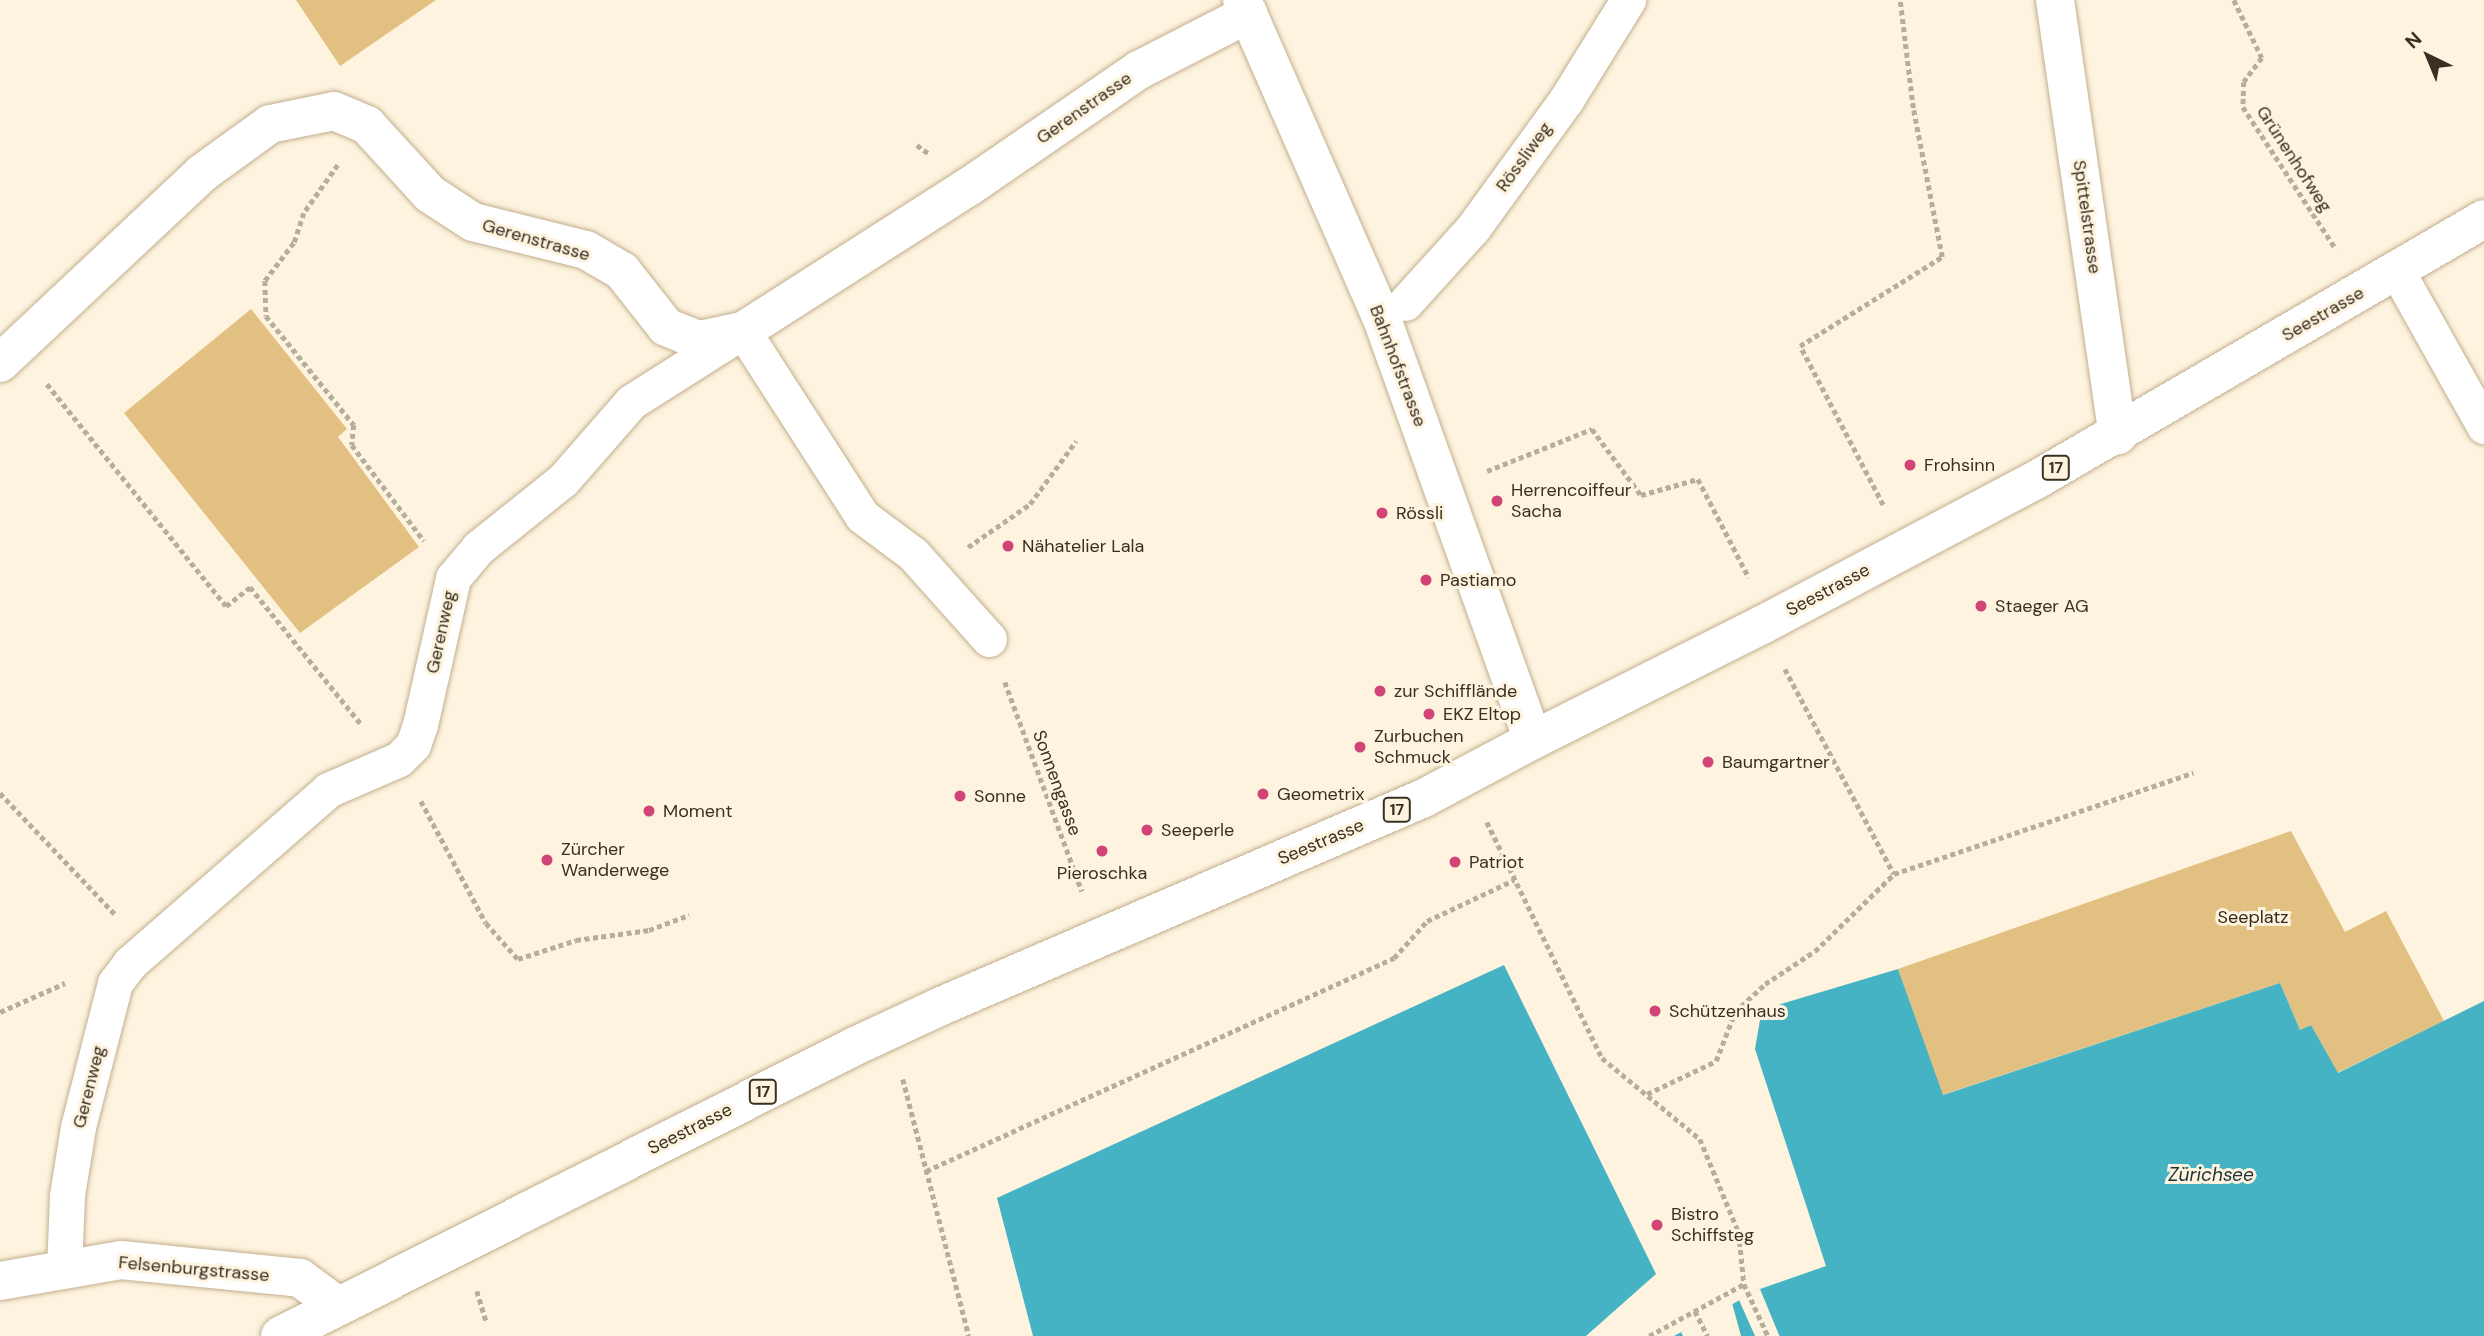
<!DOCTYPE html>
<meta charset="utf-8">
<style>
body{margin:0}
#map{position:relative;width:2484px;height:1336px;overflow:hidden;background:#fef3de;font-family:"DM Sans",sans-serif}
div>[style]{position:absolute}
.green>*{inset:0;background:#e2c081}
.water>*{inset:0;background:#46b3c5}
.pier>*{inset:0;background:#fef3de}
.path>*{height:4.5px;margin-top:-2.25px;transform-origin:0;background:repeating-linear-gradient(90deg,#b7ad9b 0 5px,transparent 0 8.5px)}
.roads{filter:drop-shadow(0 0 2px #c2af8e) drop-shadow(0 0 2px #c2af8e)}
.service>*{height:35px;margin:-17.5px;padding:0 17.5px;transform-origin:17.5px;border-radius:17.5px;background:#fff}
.minor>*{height:38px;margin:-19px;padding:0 19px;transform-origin:19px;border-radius:19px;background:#fff}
.primary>*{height:38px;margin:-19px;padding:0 19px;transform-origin:19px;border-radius:19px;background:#fff}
.dots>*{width:19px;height:19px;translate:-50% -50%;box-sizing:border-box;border:4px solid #fef3de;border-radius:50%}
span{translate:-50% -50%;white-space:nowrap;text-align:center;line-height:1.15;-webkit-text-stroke:6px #fef3de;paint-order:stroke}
.shield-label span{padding:2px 5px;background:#fef3de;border:2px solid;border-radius:5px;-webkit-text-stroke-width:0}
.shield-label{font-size:16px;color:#383023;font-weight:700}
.street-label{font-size:18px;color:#383023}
.poi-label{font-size:18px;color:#383023}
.left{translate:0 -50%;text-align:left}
.park-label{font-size:18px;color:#322918}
.water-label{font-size:19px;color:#1b3337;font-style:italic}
.north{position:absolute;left:2393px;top:21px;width:70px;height:70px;-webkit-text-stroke:5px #fef3de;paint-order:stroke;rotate:317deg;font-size:19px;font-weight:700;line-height:28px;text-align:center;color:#383023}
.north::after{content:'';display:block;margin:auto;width:24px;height:32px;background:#383023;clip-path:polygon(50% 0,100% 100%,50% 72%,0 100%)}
</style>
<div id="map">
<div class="green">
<i style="clip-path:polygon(296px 0,436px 0,340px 66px)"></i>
<i style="clip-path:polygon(251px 309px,347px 429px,338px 437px,419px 547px,300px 633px,124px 413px)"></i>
<i style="clip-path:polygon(2291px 831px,2345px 932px,2386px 911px,2444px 1021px,2337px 1073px,2311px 1025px,2300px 1030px,2280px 983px,1942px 1095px,1898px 969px)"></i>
</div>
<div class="water">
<i style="clip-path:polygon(1504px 965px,1656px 1274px,1586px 1336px,1033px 1336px,997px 1198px)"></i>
<i style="clip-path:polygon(1898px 969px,1943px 1095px,2280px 983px,2300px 1030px,2311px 1025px,2338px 1073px,2484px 1001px,2484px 1336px,1674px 1336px,1760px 1289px,1826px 1266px,1755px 1049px,1760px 1020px,1781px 1004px)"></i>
</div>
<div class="pier">
<i style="clip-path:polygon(1760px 1289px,1779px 1335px,1780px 1336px,1755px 1336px,1739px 1300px)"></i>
<i style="clip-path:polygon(1732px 1303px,1741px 1336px,1683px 1336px,1681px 1332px)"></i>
</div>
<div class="path">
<i style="left:2234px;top:0;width:64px;rotate:64.2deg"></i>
<i style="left:2262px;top:58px;width:30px;rotate:127deg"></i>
<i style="left:2244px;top:82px;width:25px;rotate:92deg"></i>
<i style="left:2243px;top:107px;width:170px;rotate:56.8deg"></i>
<i style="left:917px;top:145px;width:14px;rotate:36deg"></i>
<i style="left:338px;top:165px;width:59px;rotate:125.3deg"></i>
<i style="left:304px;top:213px;width:32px;rotate:108deg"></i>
<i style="left:294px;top:243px;width:48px;rotate:127.3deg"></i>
<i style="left:265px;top:281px;width:35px;rotate:88deg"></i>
<i style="left:266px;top:316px;width:140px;rotate:51.1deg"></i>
<i style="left:354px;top:425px;width:20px;rotate:96deg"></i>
<i style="left:352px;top:445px;width:120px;rotate:53.1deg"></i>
<i style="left:47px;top:384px;width:285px;rotate:51.1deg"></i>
<i style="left:226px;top:606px;width:31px;rotate:-38deg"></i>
<i style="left:250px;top:587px;width:176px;rotate:51deg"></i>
<i style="left:1487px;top:471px;width:113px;rotate:-21.8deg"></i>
<i style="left:1592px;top:429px;width:82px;rotate:53.4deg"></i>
<i style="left:1641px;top:495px;width:59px;rotate:-15.7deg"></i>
<i style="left:1698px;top:479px;width:111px;rotate:62.7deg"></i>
<i style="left:1883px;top:505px;width:179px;rotate:-117.6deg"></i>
<i style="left:1800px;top:346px;width:168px;rotate:-32.1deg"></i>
<i style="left:1942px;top:257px;width:152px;rotate:-101deg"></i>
<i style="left:1913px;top:108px;width:109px;rotate:-96.9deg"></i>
<i style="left:968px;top:547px;width:75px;rotate:-34.7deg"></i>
<i style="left:1030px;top:504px;width:78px;rotate:-53.9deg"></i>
<i style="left:1785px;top:669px;width:232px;rotate:62deg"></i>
<i style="left:1005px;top:682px;width:223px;rotate:69.8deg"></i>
<i style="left:0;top:793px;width:167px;rotate:46.5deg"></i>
<i style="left:421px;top:801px;width:138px;rotate:62deg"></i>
<i style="left:486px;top:923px;width:48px;rotate:48.4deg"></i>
<i style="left:518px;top:959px;width:61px;rotate:-18.1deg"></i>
<i style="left:576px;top:940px;width:74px;rotate:-7.8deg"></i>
<i style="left:649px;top:930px;width:43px;rotate:-20.6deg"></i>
<i style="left:1487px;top:822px;width:263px;rotate:64deg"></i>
<i style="left:1602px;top:1058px;width:127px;rotate:39.6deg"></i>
<i style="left:1700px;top:1139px;width:102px;rotate:67.5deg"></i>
<i style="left:1739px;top:1233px;width:51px;rotate:84.4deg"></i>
<i style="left:1744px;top:1284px;width:57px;rotate:65.2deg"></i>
<i style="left:0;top:1012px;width:71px;rotate:-24deg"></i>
<i style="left:903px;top:1079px;width:265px;rotate:75.6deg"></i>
<i style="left:1647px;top:1094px;width:76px;rotate:-25.6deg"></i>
<i style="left:1716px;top:1061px;width:53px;rotate:-68.8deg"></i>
<i style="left:1735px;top:1012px;width:41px;rotate:-43deg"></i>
<i style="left:1765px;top:984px;width:60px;rotate:-33.4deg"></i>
<i style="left:1815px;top:951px;width:110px;rotate:-44.3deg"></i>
<i style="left:1894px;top:874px;width:316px;rotate:-18.7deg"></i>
<i style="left:926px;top:1171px;width:514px;rotate:-24.47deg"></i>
<i style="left:1394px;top:958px;width:50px;rotate:-48.3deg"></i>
<i style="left:1427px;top:921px;width:96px;rotate:-25.2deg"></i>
<i style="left:477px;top:1291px;width:31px;rotate:73deg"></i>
<i style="left:1695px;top:1311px;width:28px;rotate:63deg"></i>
<i style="left:1649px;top:1336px;width:108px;rotate:-28.7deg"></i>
</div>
<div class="roads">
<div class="service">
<i style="left:2397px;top:271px;width:178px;rotate:60.7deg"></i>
<i style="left:1405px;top:303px;width:101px;rotate:-47.8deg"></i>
<i style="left:1473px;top:228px;width:158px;rotate:-54deg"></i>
<i style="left:1566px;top:100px;width:118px;rotate:-58.2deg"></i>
<i style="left:64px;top:1270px;width:75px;rotate:-87.7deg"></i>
<i style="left:67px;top:1195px;width:69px;rotate:-80.8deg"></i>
<i style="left:78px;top:1127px;width:149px;rotate:-75.6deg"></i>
<i style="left:115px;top:983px;width:25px;rotate:-53deg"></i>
<i style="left:130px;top:963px;width:263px;rotate:-41.1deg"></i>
<i style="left:328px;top:790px;width:77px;rotate:-23.6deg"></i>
<i style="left:399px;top:759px;width:20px;rotate:-45deg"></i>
<i style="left:413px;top:745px;width:21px;rotate:-71deg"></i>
<i style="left:420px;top:725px;width:151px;rotate:-77.3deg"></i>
<i style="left:453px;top:578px;width:39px;rotate:-50deg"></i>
<i style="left:478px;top:548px;width:109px;rotate:-38.7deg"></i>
<i style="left:563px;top:480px;width:103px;rotate:-48.9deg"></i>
<i style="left:631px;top:402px;width:133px;rotate:-32.4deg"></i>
<i style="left:743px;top:331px;width:220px;rotate:57.2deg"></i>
<i style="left:862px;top:516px;width:64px;rotate:36.7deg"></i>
<i style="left:913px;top:554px;width:114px;rotate:48.2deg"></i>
</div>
<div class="minor">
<i style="left:1242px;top:0;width:345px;rotate:66.3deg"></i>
<i style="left:1381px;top:316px;width:450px;rotate:70.3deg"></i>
<i style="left:2055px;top:0;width:440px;rotate:81.8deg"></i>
<i style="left:0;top:363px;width:276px;rotate:-43.2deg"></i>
<i style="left:201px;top:174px;width:85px;rotate:-35.9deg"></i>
<i style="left:270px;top:124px;width:65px;rotate:-11.5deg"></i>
<i style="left:334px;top:111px;width:36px;rotate:23deg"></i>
<i style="left:367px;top:125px;width:93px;rotate:47.6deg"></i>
<i style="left:430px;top:194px;width:51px;rotate:33.1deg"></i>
<i style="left:473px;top:222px;width:116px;rotate:13.9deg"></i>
<i style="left:586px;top:250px;width:42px;rotate:30.3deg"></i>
<i style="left:622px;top:271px;width:71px;rotate:51.8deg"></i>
<i style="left:666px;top:327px;width:35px;rotate:22deg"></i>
<i style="left:699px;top:340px;width:45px;rotate:-11.6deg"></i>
<i style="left:743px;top:331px;width:269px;rotate:-32.6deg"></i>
<i style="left:970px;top:186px;width:205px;rotate:-34.5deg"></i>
<i style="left:1139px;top:70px;width:123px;rotate:-27.2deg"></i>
<i style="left:0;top:1281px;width:123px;rotate:-9.8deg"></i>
<i style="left:121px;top:1260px;width:180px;rotate:5.7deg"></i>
<i style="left:300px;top:1278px;width:47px;rotate:36.4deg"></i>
</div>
<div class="primary">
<i style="left:280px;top:1336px;width:642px;rotate:-26.76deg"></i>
<i style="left:853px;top:1047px;width:95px;rotate:-24.9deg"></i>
<i style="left:939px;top:1007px;width:528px;rotate:-23.31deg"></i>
<i style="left:1424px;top:798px;width:123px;rotate:-28deg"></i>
<i style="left:1533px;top:740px;width:256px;rotate:-26.7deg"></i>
<i style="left:1762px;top:625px;width:310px;rotate:-27.9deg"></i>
<i style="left:2036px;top:480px;width:518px;rotate:-30.22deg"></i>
</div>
</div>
<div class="dots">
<i style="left:1910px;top:465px;background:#d04477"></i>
<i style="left:1497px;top:501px;background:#d04477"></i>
<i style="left:1382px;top:513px;background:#d04477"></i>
<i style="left:1008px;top:546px;background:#d04477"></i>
<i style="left:1426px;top:580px;background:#d04477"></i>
<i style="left:1981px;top:606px;background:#d04477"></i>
<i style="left:1380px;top:691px;background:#d04477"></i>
<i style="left:1429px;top:714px;background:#d04477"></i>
<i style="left:1360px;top:747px;background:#d04477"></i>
<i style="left:1708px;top:762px;background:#d04477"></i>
<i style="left:1263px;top:794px;background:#d04477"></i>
<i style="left:960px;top:796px;background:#d04477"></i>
<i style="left:649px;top:811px;background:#d04477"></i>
<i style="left:1147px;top:830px;background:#d04477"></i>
<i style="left:1102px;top:851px;background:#d04477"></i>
<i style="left:547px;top:860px;background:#d04477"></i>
<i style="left:1455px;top:862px;background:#d04477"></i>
<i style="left:1655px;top:1011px;background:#d04477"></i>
<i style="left:1657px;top:1225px;background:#d04477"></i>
</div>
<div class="shield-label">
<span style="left:2056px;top:468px">17</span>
<span style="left:1397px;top:810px">17</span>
<span style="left:763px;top:1092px">17</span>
</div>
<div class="street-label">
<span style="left:1084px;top:108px;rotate:-35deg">Gerenstrasse</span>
<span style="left:1524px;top:157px;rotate:-54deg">Rössliweg</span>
<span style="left:2294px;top:159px;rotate:57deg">Grünenhofweg</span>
<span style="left:2087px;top:217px;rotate:82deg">Spittelstrasse</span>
<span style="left:536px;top:240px;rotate:16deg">Gerenstrasse</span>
<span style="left:2323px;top:314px;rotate:-30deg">Seestrasse</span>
<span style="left:1398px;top:366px;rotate:69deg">Bahnhofstrasse</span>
<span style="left:1828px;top:590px;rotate:-28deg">Seestrasse</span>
<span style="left:441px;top:632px;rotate:-78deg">Gerenweg</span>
<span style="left:1057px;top:783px;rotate:70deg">Sonnengasse</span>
<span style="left:1321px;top:842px;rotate:-23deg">Seestrasse</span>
<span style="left:89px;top:1087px;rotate:-76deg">Gerenweg</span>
<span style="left:690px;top:1129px;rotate:-27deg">Seestrasse</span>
<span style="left:194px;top:1269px;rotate:5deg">Felsenburgstrasse</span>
</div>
<div class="poi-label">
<span class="left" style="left:1924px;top:465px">Frohsinn</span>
<span class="left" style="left:1511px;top:501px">Herrencoiffeur<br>Sacha</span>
<span class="left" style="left:1396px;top:513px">Rössli</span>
<span class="left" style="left:1022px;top:546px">Nähatelier Lala</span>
<span class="left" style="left:1440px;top:580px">Pastiamo</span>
<span class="left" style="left:1995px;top:606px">Staeger AG</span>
<span class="left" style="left:1394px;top:691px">zur Schifflände</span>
<span class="left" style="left:1443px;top:714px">EKZ Eltop</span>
<span class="left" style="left:1374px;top:747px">Zurbuchen<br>Schmuck</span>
<span class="left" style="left:1722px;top:762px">Baumgartner</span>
<span class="left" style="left:1277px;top:794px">Geometrix</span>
<span class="left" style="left:974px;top:796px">Sonne</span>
<span class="left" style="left:663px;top:811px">Moment</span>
<span class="left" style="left:1161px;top:830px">Seeperle</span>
<span class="left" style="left:561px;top:860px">Zürcher<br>Wanderwege</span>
<span class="left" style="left:1469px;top:862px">Patriot</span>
<span style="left:1102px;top:873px">Pieroschka</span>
<span class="left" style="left:1669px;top:1011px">Schützenhaus</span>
<span class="left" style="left:1671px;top:1225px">Bistro<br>Schiffsteg</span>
</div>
<div class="park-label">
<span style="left:2253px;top:917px">Seeplatz</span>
</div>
<div class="water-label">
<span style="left:2211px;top:1175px">Zürichsee</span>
</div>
<div class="north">N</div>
</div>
